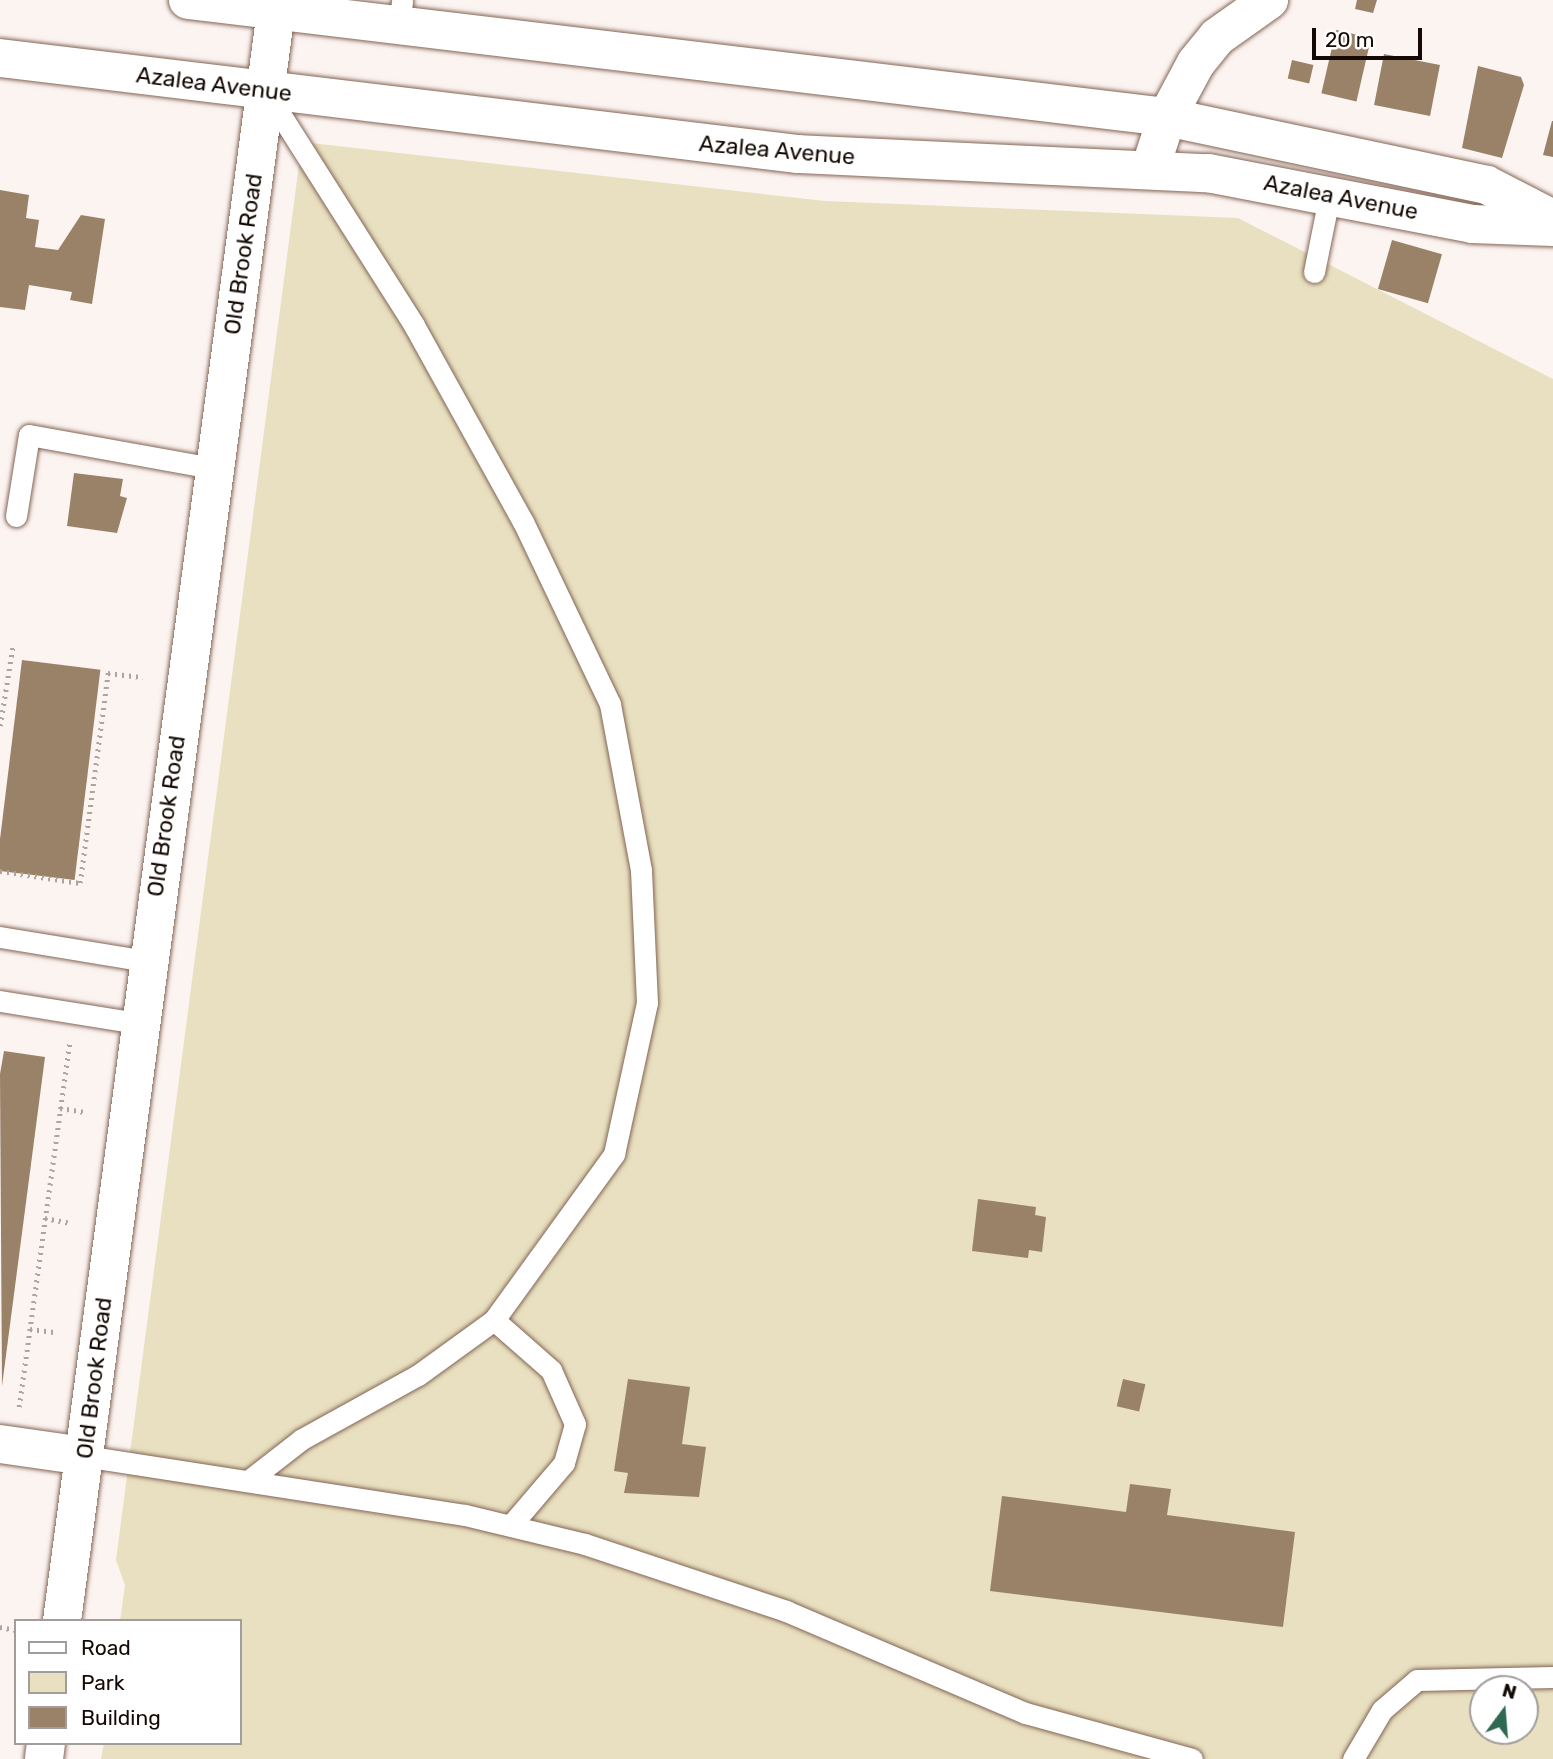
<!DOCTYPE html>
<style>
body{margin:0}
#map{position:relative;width:1553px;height:1759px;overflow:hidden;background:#fcf4f1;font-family:Rubik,sans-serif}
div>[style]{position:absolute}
.green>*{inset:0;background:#e8e0c0}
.building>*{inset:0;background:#998268;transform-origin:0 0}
.path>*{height:4.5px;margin-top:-2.25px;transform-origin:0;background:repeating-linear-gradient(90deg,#ada4a0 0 2px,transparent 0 7px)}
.roads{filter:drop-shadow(0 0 2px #846555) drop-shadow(0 0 2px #846555)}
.lane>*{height:21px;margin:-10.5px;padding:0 10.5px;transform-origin:10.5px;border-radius:10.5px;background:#fff}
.street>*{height:38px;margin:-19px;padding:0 19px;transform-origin:19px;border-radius:19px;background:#fff}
.secondary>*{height:38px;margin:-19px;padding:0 19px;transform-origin:19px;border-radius:19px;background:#fff}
span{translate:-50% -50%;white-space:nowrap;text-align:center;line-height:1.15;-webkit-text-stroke:6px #fff;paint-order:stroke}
.street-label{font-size:23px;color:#140904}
.legend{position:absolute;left:14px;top:1619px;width:228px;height:126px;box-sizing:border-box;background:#fff;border:2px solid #a19d9b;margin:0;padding:9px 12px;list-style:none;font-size:21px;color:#140904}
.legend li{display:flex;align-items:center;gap:14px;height:35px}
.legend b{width:35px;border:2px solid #a19d9b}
.north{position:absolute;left:1469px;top:1675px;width:70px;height:70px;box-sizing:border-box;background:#fff;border:2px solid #a19d9b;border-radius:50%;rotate:16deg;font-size:19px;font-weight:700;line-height:28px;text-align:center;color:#140904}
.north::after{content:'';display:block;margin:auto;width:24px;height:32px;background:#2e6954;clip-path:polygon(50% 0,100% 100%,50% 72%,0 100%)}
.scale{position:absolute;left:1312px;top:28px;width:110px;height:32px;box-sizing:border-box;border:4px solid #140904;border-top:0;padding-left:9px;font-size:21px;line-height:24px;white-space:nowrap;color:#140904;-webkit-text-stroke:5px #fff;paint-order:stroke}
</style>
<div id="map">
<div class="green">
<i style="clip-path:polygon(evenodd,302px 142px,825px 201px,1238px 218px,1553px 379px,1553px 1759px,101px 1759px,104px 1743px,240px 1743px,240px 1621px,120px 1621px,125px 1585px,116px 1560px,302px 142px,1483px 1689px,1525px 1689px,1525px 1731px,1483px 1731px,1483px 1689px)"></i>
</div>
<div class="building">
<i style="clip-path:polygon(1357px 0,1377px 0,1373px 13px,1355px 9px)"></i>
<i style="left:1336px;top:30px;width:36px;height:65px;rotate:13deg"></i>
<i style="left:1384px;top:54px;width:57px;height:52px;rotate:11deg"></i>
<i style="left:1292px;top:60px;width:22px;height:19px;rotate:13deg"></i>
<i style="clip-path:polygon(1478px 66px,1521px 77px,1524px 85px,1502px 158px,1462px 148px)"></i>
<i style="clip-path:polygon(1552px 121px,1553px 121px,1553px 157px,1543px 155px)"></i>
<i style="clip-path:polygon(0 190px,29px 195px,26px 218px,39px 220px,35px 247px,58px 250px,81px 215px,105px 219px,92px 304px,70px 300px,72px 292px,29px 285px,25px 310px,0 307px)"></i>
<i style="left:1392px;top:240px;width:52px;height:51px;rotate:16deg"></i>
<i style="clip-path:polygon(74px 473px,123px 479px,120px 496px,127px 498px,117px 533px,67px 526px)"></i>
<i style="left:22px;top:660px;width:79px;height:212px;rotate:7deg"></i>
<i style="clip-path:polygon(4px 1051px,45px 1057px,2px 1386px,0 1074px)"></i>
<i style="clip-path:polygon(978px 1199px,1036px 1207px,1035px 1215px,1046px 1217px,1042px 1252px,1029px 1250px,1028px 1258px,972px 1251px)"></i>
<i style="clip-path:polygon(628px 1379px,690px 1387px,682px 1444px,706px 1447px,699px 1497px,624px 1493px,628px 1473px,614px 1471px)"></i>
<i style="left:1123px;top:1379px;width:23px;height:28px;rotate:13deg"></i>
<i style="clip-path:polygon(1130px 1484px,1171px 1489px,1167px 1515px,1295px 1532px,1283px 1627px,990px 1591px,1002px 1496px,1126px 1512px)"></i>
</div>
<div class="path">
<i style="left:0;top:726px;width:82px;rotate:-80.9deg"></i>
<i style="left:0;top:871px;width:81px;rotate:8.5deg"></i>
<i style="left:80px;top:883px;width:212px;rotate:-82.4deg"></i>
<i style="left:108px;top:673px;width:35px;rotate:7deg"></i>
<i style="left:60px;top:1108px;width:25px;rotate:9deg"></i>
<i style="left:45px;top:1218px;width:25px;rotate:11deg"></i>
<i style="left:30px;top:1329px;width:26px;rotate:7deg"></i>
<i style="left:19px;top:1407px;width:370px;rotate:-82.1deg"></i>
<i style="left:0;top:1627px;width:16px;rotate:11deg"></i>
</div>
<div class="roads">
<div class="lane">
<i style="left:399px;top:26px;width:26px;rotate:-83deg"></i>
<i style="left:1314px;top:272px;width:81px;rotate:-78.6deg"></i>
<i style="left:16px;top:516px;width:82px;rotate:-80.9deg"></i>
<i style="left:29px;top:435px;width:187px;rotate:10.2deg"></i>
<i style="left:0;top:937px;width:149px;rotate:9.3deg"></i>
<i style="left:0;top:1001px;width:140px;rotate:9.1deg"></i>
<i style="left:494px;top:1320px;width:76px;rotate:41.3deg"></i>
<i style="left:551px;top:1370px;width:59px;rotate:66deg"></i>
<i style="left:575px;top:1424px;width:41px;rotate:105.8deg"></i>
<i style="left:564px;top:1463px;width:82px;rotate:130.5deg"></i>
<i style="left:84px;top:1456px;width:386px;rotate:8.8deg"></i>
<i style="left:465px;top:1515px;width:123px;rotate:13.6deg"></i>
<i style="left:585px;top:1544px;width:212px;rotate:18.4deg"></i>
<i style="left:786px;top:1611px;width:260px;rotate:23.1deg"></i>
<i style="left:1025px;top:1713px;width:173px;rotate:15.4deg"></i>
<i style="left:248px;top:1481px;width:68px;rotate:-37.9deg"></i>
<i style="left:302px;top:1439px;width:132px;rotate:-28.9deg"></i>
<i style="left:418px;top:1375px;width:94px;rotate:-35.9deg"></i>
<i style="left:494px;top:1320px;width:205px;rotate:-54.1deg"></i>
<i style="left:614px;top:1154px;width:155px;rotate:-77.7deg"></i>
<i style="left:647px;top:1003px;width:133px;rotate:-92.6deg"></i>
<i style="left:641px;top:870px;width:169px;rotate:-100.6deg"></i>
<i style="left:610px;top:704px;width:202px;rotate:-115.5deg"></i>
<i style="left:523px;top:522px;width:225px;rotate:-119deg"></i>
<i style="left:414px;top:325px;width:276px;rotate:-122.4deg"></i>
<i style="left:1353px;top:1759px;width:57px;rotate:-59.4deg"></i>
<i style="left:1382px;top:1710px;width:46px;rotate:-40.6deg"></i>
<i style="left:1417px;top:1680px;width:136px;rotate:-1.3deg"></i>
</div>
<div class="street">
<i style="left:1150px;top:169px;width:55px;rotate:-71.9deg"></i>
<i style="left:1167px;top:117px;width:61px;rotate:-61.8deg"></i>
<i style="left:1196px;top:63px;width:33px;rotate:-51deg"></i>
<i style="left:1217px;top:37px;width:64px;rotate:-35.4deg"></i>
<i style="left:0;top:1444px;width:85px;rotate:8.1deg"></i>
</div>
<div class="secondary">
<i style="left:188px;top:0;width:986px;rotate:6.82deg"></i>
<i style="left:1167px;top:117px;width:327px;rotate:12deg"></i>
<i style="left:1487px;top:185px;width:74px;rotate:27.3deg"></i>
<i style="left:0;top:58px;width:804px;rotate:6.86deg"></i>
<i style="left:798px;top:154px;width:410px;rotate:2.7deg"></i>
<i style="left:1208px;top:173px;width:269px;rotate:10.9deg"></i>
<i style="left:1472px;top:224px;width:81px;rotate:2.1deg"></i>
<i style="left:62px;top:1621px;width:1624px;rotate:-82.43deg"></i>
<i style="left:44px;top:1759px;width:16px;rotate:-83deg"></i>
</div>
</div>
<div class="street-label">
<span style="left:214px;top:84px;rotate:7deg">Azalea Avenue</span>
<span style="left:777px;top:150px;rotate:5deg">Azalea Avenue</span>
<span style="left:1341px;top:197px;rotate:11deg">Azalea Avenue</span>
<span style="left:243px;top:254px;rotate:-82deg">Old Brook Road</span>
<span style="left:166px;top:816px;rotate:-82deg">Old Brook Road</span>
<span style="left:94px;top:1378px;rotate:-83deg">Old Brook Road</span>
</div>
<ul class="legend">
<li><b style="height:9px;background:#fff"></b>Road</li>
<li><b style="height:19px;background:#e8e0c0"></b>Park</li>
<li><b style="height:19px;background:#998268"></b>Building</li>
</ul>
<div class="north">N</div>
<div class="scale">20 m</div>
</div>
